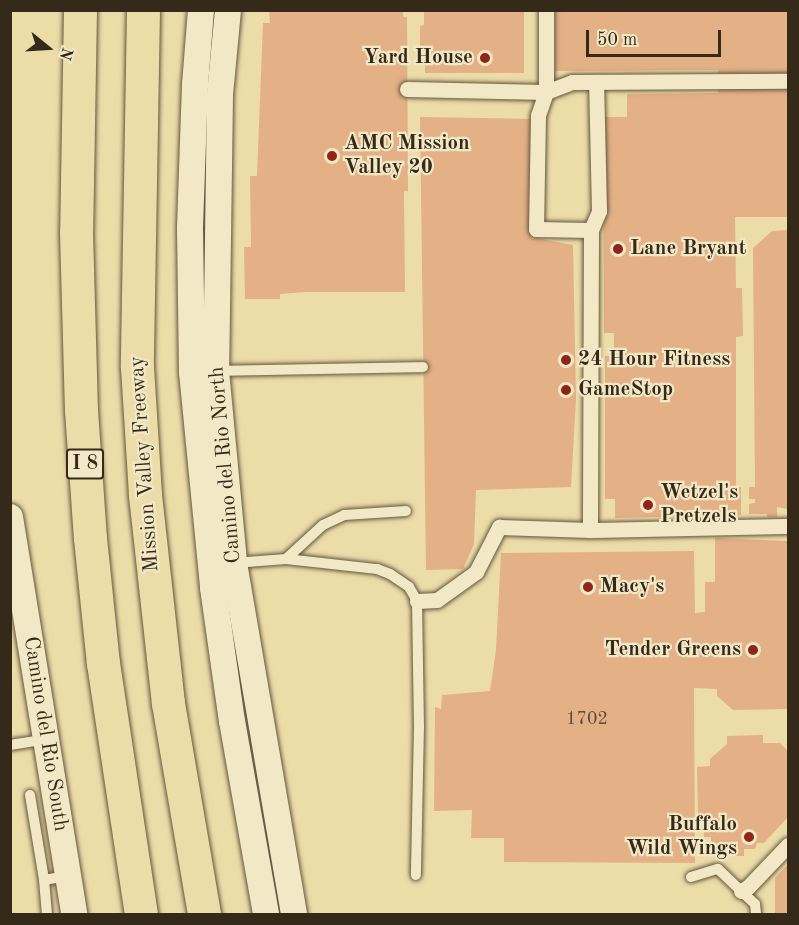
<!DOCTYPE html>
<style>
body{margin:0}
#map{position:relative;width:799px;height:925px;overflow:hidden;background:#ecdca8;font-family:"Old Standard TT",serif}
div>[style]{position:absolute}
.building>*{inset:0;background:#e4b085}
.roads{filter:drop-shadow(0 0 2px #63563e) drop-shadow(0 0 2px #63563e)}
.service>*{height:10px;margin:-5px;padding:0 5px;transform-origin:5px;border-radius:5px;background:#f3e8c6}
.pedestrian>*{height:15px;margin:-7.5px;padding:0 7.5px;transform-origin:7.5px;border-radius:7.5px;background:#f3e8c6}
.tertiary>*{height:26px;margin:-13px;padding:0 13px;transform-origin:13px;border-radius:13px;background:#f3e8c6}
.motorway>*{height:33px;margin:-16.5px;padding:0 16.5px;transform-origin:16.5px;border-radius:16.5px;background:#ecdca8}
.dots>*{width:16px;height:16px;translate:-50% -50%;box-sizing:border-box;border:3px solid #f3e8c6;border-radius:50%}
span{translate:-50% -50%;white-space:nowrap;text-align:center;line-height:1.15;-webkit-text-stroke:4.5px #f3e8c6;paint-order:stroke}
.number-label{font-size:18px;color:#614b35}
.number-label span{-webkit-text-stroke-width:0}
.shield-label span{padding:2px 4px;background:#f3e8c6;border:2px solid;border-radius:4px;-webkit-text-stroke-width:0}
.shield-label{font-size:20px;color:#35291a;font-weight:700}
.poi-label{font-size:21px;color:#35291a;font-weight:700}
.right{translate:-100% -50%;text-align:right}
.left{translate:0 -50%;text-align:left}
.street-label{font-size:21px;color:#35291a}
.frame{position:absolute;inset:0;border:12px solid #35291a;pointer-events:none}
.north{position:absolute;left:18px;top:18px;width:60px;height:60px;-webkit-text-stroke:4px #f3e8c6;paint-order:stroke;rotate:108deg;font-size:16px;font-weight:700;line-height:24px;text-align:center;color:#35291a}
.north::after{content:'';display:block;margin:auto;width:21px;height:27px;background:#35291a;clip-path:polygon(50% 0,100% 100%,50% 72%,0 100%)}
.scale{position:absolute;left:586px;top:30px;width:135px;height:27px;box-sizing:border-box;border:3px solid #35291a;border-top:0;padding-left:8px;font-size:18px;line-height:21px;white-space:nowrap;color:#35291a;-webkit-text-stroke:4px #f3e8c6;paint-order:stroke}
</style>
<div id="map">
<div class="building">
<i style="clip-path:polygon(269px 10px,403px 10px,403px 17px,407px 17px,408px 191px,404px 191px,405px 292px,306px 292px,280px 294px,280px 299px,245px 299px,244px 247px,251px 247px,250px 176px,257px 176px,263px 23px,270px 23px)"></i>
<i style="clip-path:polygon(424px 10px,524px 10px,524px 73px,425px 73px,425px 48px,420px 48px,420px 26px,424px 25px)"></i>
<i style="clip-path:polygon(555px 10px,788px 10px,788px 217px,735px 217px,736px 288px,742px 288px,743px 336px,736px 337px,736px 487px,741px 487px,741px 515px,615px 518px,615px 499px,605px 499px,605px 356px,614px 356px,614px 333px,604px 333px,603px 117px,627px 117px,627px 94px,718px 93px,718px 70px,555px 71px)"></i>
<i style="clip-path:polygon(420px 117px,531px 119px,531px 237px,573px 245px,576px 399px,571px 487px,476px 490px,474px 544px,463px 569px,426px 570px)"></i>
<i style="clip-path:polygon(788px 230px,788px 509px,777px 507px,777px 517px,767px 517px,767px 514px,749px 514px,749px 504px,755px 503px,755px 499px,749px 499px,749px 487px,755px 487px,753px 248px,772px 231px)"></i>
<i style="clip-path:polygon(715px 538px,788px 541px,788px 709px,733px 710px,717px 696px,717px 689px,694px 688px,695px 863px,504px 862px,504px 838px,471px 838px,472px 810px,434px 811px,435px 707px,441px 709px,442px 695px,490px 691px,496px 650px,501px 553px,694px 551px,695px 613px,705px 612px,705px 582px,715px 582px)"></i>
<i style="clip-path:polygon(763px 735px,763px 743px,780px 743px,788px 751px,788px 817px,764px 843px,757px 843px,755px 849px,744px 849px,744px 856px,729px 856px,711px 851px,711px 837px,704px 837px,703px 820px,711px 820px,711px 815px,698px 816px,697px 767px,710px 766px,710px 759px,727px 744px,727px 736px)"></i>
<i style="clip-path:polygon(788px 864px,788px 914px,775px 914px,775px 878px)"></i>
</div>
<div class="roads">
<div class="service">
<i style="left:217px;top:371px;width:206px;rotate:-1.1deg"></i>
<i style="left:286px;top:559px;width:50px;rotate:-42.6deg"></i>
<i style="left:323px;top:525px;width:23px;rotate:-25deg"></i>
<i style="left:344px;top:515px;width:62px;rotate:-3.7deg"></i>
<i style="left:234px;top:563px;width:52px;rotate:-4.4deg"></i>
<i style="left:286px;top:559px;width:92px;rotate:6.3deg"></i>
<i style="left:377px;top:569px;width:14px;rotate:21deg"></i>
<i style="left:390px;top:574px;width:23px;rotate:34deg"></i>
<i style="left:409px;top:587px;width:16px;rotate:60deg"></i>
<i style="left:417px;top:601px;width:125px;rotate:89.1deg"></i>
<i style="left:419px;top:726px;width:149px;rotate:91.2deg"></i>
<i style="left:10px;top:745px;width:36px;rotate:-9deg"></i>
<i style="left:30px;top:795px;width:86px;rotate:80.6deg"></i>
<i style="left:44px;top:880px;width:23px;rotate:-10deg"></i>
<i style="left:691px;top:877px;width:28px;rotate:-17deg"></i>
<i style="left:718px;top:869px;width:51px;rotate:43.4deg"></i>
<i style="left:755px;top:904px;width:10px;rotate:84deg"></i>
<i style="left:44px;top:880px;width:34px;rotate:85deg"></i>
</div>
<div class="pedestrian">
<i style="left:546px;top:10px;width:82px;rotate:90deg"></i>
<i style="left:546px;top:92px;width:24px;rotate:109deg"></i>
<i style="left:538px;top:115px;width:114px;rotate:91deg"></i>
<i style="left:536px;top:229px;width:55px;rotate:1deg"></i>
<i style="left:591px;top:230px;width:300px;rotate:90.2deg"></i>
<i style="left:590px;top:530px;width:198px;rotate:-1.2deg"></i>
<i style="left:407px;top:89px;width:139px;rotate:1.2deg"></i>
<i style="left:546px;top:92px;width:28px;rotate:-21deg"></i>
<i style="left:572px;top:82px;width:216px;rotate:-0.3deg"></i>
<i style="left:591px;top:230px;width:21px;rotate:-67deg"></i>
<i style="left:599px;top:211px;width:129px;rotate:-91.3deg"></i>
<i style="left:417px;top:601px;width:20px;rotate:-3deg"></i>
<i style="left:437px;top:600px;width:48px;rotate:-35.7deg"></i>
<i style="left:476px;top:572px;width:51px;rotate:-62.9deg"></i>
<i style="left:499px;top:527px;width:91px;rotate:1.9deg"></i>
<i style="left:741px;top:891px;width:8px;rotate:-30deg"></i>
<i style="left:748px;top:887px;width:58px;rotate:-46.4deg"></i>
</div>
<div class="tertiary">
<i style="left:201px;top:10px;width:74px;rotate:94.6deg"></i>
<i style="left:195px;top:84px;width:145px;rotate:92deg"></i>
<i style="left:190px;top:229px;width:143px;rotate:89.2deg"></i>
<i style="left:192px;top:372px;width:217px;rotate:84.4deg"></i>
<i style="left:213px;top:588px;width:134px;rotate:81.9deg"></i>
<i style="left:232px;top:721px;width:196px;rotate:80deg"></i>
<i style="left:228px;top:10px;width:85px;rotate:95.4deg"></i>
<i style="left:220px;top:95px;width:276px;rotate:90.8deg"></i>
<i style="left:216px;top:371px;width:193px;rotate:84.6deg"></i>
<i style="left:234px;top:563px;width:356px;rotate:80.3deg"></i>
<i style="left:10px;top:517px;width:402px;rotate:80.8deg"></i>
</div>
<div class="motorway">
<i style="left:80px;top:10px;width:222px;rotate:91deg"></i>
<i style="left:76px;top:232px;width:178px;rotate:88.4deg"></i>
<i style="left:81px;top:410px;width:128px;rotate:86deg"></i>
<i style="left:90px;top:538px;width:126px;rotate:84.1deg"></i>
<i style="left:103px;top:663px;width:254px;rotate:81.4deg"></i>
<i style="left:143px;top:10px;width:357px;rotate:91deg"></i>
<i style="left:137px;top:367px;width:128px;rotate:86.4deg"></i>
<i style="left:145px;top:495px;width:209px;rotate:83.7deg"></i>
<i style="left:168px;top:703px;width:214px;rotate:80.3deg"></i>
</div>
</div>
<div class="dots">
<i style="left:485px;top:58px;background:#8f2418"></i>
<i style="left:332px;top:156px;background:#8f2418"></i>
<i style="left:618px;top:249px;background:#8f2418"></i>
<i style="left:566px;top:360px;background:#8f2418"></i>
<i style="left:566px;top:390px;background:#8f2418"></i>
<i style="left:648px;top:505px;background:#8f2418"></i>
<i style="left:588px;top:587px;background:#8f2418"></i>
<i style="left:753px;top:650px;background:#8f2418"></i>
<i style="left:749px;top:837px;background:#8f2418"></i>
</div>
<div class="number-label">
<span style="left:587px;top:719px">1702</span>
</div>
<div class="shield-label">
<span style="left:85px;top:464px">I 8</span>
</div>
<div class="poi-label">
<span class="right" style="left:473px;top:58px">Yard House</span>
<span class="left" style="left:344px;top:156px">AMC Mission<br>Valley 20</span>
<span class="left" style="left:630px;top:249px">Lane Bryant</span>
<span class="left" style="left:578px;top:360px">24 Hour Fitness</span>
<span class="left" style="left:578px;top:390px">GameStop</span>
<span class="left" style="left:660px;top:505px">Wetzel's<br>Pretzels</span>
<span class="left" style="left:600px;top:587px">Macy's</span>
<span class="right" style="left:741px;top:650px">Tender Greens</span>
<span class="right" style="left:737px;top:837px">Buffalo<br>Wild Wings</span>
</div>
<div class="street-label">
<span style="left:145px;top:464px;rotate:-94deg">Mission Valley Freeway</span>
<span style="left:226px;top:465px;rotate:-95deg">Camino del Rio North</span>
<span style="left:45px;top:734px;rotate:81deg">Camino del Rio South</span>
</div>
<div class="frame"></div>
<div class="north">N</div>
<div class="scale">50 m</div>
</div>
